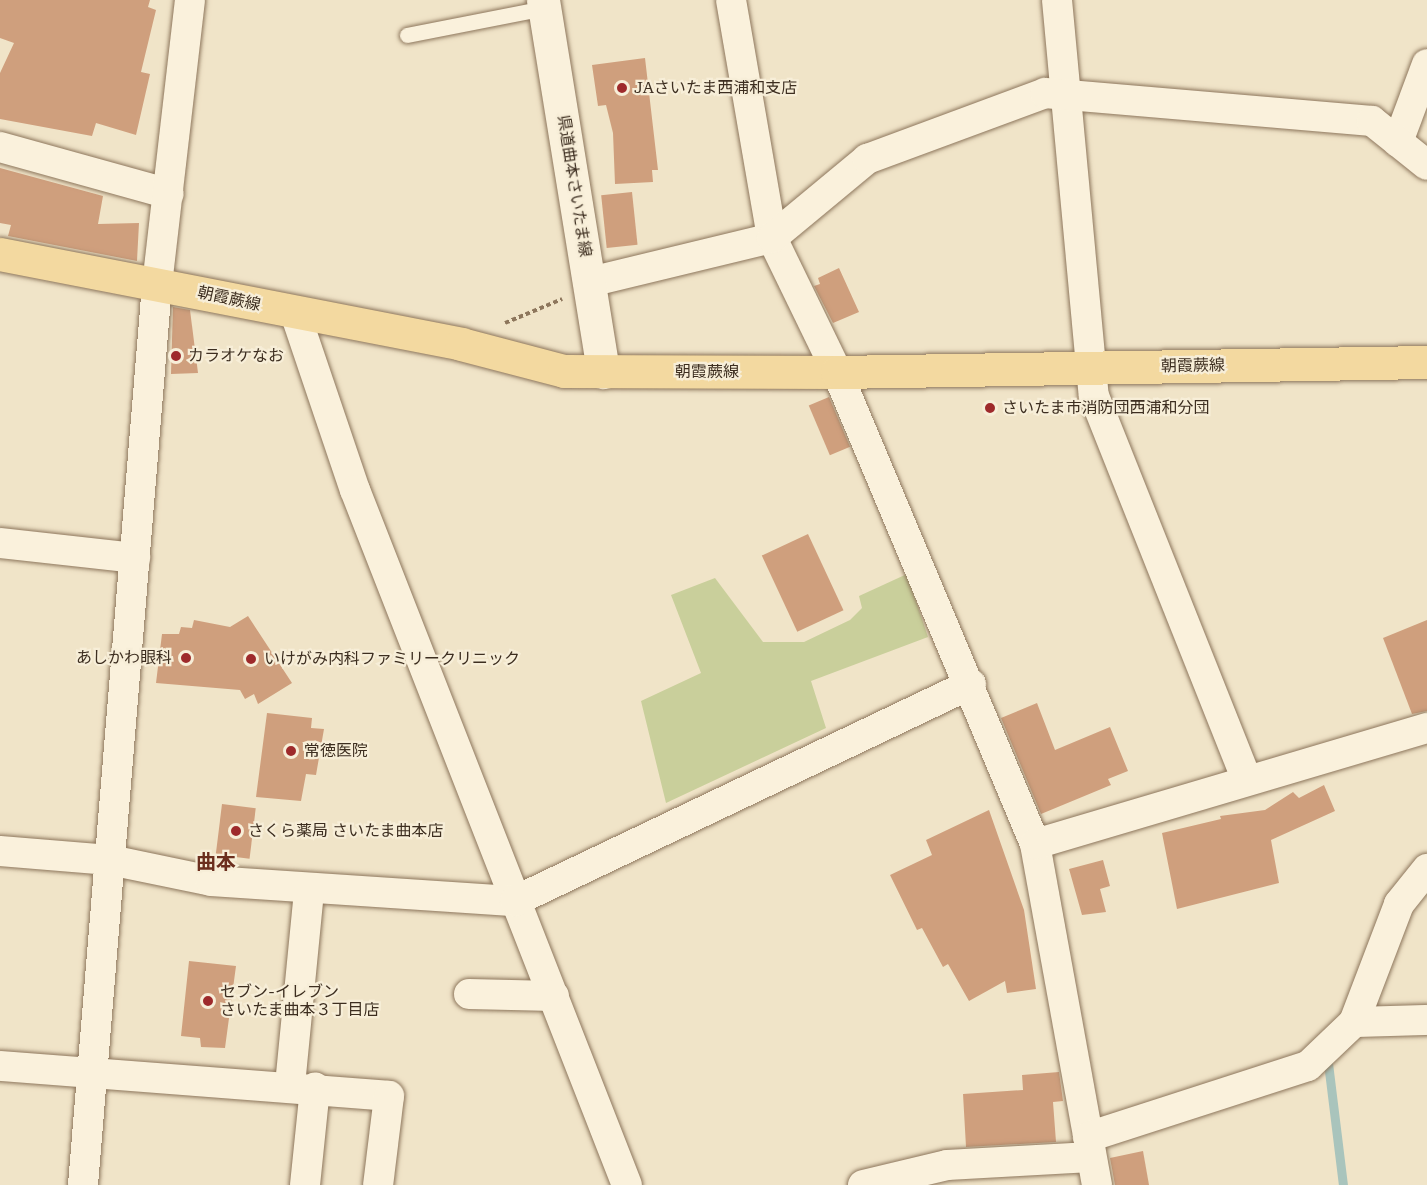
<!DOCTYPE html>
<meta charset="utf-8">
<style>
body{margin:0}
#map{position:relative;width:1427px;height:1185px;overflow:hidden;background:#f0e4c8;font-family:"Roboto Serif","Noto Sans JP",serif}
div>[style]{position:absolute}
.green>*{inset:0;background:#c9cf9b}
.stream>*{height:9px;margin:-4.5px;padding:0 4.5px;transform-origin:4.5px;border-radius:4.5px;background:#a9c4bc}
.building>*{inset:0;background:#cf9f7d;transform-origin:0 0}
.path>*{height:4px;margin-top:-2px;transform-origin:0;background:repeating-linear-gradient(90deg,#8d765c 0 4.5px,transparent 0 7.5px)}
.roads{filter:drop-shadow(0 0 2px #8d765c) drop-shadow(0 0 2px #8d765c)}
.service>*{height:15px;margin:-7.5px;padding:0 7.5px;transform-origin:7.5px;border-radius:7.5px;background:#faf1dc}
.minor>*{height:30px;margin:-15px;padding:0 15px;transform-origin:15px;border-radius:15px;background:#faf1dc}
.secondary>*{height:33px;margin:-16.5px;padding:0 16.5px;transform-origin:16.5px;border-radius:16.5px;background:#faf1dc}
.primary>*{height:33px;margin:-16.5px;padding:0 16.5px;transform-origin:16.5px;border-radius:16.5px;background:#f3d9a0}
.dots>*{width:16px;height:16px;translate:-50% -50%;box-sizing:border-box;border:3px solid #f7eed8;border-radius:50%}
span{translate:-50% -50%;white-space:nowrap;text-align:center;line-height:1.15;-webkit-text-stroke:4.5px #f7eed8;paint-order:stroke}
.poi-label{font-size:16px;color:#3d2e20}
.left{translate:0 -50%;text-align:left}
.right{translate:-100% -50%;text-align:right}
.street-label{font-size:16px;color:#3d2e20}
.quarter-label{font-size:20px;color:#6b2e1e;font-weight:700}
</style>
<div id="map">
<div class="green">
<i style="clip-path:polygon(907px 574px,928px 637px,811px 681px,826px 728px,666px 803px,641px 701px,701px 673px,671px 595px,715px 578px,763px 642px,804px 642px,850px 620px,862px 608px,859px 596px)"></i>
</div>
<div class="stream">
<i style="left:1328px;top:1063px;width:123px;rotate:83deg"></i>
</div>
<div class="building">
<i style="clip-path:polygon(0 0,150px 0,148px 7px,156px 10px,141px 72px,150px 74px,136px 135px,96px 123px,92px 136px,0 119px,0 73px,14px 43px,0 38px)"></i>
<i style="clip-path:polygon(645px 58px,658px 170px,652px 170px,653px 182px,615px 184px,613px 133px,606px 105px,598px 106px,592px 65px)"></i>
<i style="clip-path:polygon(0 168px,103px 196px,98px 224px,139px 223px,137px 261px,8px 236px,11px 225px,0 223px)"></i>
<i style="left:632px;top:192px;width:53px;height:31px;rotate:84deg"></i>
<i style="clip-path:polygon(839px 268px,859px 312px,833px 323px,814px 286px,820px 284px,818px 278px)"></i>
<i style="clip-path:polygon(173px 307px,190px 310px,198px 373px,171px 374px)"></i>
<i style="left:829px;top:397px;width:54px;height:22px;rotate:67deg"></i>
<i style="left:808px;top:534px;width:84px;height:51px;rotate:65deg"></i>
<i style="clip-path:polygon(248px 616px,292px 683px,258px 704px,254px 694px,245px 699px,240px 690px,156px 683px,162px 634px,179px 634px,181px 627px,192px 628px,194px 620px,230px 627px)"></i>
<i style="clip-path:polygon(1427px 620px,1427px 711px,1412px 714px,1383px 638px)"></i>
<i style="clip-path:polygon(1037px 703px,1055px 750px,1110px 727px,1128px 771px,1108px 779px,1111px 785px,1041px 814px,1001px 718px)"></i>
<i style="clip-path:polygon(267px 713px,312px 718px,311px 728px,324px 729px,316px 775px,306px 774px,301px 801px,256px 797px)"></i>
<i style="clip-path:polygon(1324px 785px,1335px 811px,1271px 840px,1279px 883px,1177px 909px,1162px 833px,1221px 819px,1220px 816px,1265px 810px,1293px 792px,1299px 798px)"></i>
<i style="left:222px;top:804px;width:34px;height:51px;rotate:7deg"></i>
<i style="clip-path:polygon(989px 810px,1024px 910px,1036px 989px,1007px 993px,1005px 981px,969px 1001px,948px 964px,943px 967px,922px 928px,917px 930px,890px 875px,932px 855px,926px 840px)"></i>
<i style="clip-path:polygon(1103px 860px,1110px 886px,1100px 889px,1106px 912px,1082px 915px,1069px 869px)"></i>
<i style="clip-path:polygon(189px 961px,236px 966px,225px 1048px,201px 1047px,200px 1038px,181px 1036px)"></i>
<i style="clip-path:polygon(1059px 1072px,1063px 1101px,1053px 1102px,1056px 1142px,966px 1147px,963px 1094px,1023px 1090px,1022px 1075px)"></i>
<i style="clip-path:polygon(1143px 1151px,1149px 1185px,1115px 1185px,1110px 1158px)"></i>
</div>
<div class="path">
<i style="left:505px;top:323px;width:62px;rotate:-22.8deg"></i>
</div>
<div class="roads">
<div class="service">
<i style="left:407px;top:35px;width:141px;rotate:-11.1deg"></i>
</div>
<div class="minor">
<i style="left:731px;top:0;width:242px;rotate:80.2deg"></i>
<i style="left:772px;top:238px;width:149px;rotate:64.1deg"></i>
<i style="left:837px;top:372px;width:512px;rotate:67.24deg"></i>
<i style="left:1035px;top:844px;width:347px;rotate:79.7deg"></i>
<i style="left:1057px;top:0;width:398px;rotate:84.7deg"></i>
<i style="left:1094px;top:396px;width:413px;rotate:68.3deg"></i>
<i style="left:1398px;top:142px;width:83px;rotate:-69.6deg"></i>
<i style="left:0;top:147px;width:175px;rotate:15.5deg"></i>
<i style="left:590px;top:282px;width:187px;rotate:-13.6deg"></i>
<i style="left:772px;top:238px;width:124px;rotate:-39.7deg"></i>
<i style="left:867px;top:159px;width:190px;rotate:-20.3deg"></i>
<i style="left:1045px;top:93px;width:328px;rotate:4.9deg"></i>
<i style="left:1372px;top:121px;width:70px;rotate:38.7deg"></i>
<i style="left:295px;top:313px;width:187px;rotate:71.3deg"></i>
<i style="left:355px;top:490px;width:746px;rotate:68.63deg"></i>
<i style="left:0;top:543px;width:136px;rotate:6.3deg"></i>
<i style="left:1035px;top:844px;width:409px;rotate:-16.5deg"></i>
<i style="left:0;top:851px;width:110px;rotate:4.7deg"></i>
<i style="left:110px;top:860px;width:103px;rotate:11.7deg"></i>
<i style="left:211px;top:881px;width:305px;rotate:3.8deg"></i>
<i style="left:515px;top:901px;width:505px;rotate:-25.45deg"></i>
<i style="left:469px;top:994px;width:85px;rotate:1.3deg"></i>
<i style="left:1354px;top:1022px;width:73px;rotate:-1.6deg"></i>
<i style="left:0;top:1066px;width:390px;rotate:4.4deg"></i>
<i style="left:389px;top:1096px;width:90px;rotate:97deg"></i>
<i style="left:290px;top:1085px;width:196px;rotate:-84.4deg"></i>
<i style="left:1088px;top:1137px;width:231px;rotate:-17.9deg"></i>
<i style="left:1308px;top:1066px;width:64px;rotate:-43.7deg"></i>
<i style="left:1354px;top:1022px;width:126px;rotate:-69.1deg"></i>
<i style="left:1399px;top:904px;width:45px;rotate:-51.3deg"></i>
<i style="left:83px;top:1185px;width:903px;rotate:-85.3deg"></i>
<i style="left:157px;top:285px;width:287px;rotate:-83.4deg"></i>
<i style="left:305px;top:1185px;width:98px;rotate:-84.1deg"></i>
<i style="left:863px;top:1185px;width:86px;rotate:-13.4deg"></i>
<i style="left:947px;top:1165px;width:144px;rotate:-3.2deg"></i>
</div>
<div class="secondary">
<i style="left:543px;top:0;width:377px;rotate:80.8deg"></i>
</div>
<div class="primary">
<i style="left:0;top:254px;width:470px;rotate:11deg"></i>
<i style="left:461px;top:344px;width:106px;rotate:14.7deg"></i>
<i style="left:564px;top:371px;width:273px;rotate:0.2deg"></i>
<i style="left:837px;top:372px;width:590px;rotate:-0.97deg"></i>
</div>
</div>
<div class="dots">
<i style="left:622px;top:88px;background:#9e2a2b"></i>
<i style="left:176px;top:356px;background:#9e2a2b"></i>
<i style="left:990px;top:408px;background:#9e2a2b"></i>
<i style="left:186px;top:658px;background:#9e2a2b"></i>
<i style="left:251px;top:659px;background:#9e2a2b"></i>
<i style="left:291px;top:751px;background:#9e2a2b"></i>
<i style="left:236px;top:831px;background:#9e2a2b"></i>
<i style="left:208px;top:1001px;background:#9e2a2b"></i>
</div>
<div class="poi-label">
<span class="left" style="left:634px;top:88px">JAさいたま西浦和支店</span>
<span class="left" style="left:188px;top:356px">カラオケなお</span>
<span class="left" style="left:1002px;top:408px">さいたま市消防団西浦和分団</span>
<span class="right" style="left:172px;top:658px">あしかわ眼科</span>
<span class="left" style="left:264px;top:659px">いけがみ内科ファミリークリニック</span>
<span class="left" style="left:304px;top:751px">常徳医院</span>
<span class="left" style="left:248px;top:831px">さくら薬局 さいたま曲本店</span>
<span class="left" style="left:220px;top:1001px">セブン-イレブン<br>さいたま曲本３丁目店</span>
</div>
<div class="street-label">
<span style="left:574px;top:186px;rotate:81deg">県道曲本さいたま線</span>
<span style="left:229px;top:299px;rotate:12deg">朝霞蕨線</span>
<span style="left:1193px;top:366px;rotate:-1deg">朝霞蕨線</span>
<span style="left:707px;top:372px">朝霞蕨線</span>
</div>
<div class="quarter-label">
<span style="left:216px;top:862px">曲本</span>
</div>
</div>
